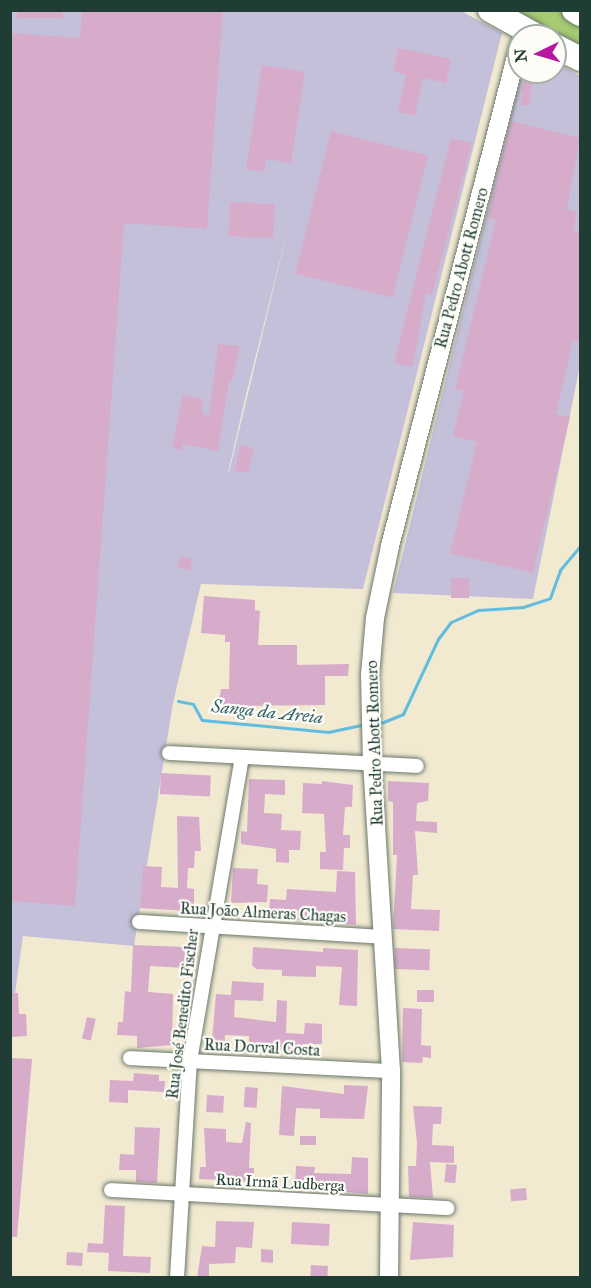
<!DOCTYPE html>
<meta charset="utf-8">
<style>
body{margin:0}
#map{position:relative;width:591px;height:1288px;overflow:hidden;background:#f2e9d1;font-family:"IM FELL Great Primer",serif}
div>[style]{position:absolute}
.industrial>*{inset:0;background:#c5c0da}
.green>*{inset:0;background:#a7ca73}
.stream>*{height:3px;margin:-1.5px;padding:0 1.5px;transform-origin:1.5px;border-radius:1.5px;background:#61bddf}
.building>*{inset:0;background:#d7accb;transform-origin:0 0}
.roads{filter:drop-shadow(0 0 2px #69796b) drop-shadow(0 0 2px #69796b)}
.street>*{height:14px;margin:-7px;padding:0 7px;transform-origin:7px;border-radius:7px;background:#fff}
.secondary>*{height:18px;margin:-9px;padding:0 9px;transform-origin:9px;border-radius:9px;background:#fff}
.highway>*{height:24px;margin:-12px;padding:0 12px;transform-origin:12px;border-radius:12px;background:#fff}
span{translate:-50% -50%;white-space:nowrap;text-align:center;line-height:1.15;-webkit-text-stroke:4.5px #fdfcf7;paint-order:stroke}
.street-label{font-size:16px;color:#1f3d34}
.water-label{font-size:18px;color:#336367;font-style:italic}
.frame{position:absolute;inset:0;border:12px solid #1f3d34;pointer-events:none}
.north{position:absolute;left:507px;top:24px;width:60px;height:60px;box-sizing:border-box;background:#fdfcf7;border:2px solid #a4b0a9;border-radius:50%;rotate:265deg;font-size:16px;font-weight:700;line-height:24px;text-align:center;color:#1f3d34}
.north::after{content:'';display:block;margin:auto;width:21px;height:27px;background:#b5179e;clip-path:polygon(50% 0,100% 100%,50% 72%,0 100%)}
</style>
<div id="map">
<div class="industrial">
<i style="clip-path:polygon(evenodd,11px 11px,461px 11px,502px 33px,363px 589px,201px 584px,173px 703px,134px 946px,23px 936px,11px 1022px,11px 11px,289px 224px,229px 472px,228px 473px,245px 399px,289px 224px)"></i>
<i style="clip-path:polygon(555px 62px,580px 76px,580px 365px,533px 599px,393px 593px,522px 72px,555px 72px)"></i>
</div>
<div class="green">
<i style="clip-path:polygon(505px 11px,561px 11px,580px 22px,580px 52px)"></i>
</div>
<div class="stream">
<i style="left:178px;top:701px;width:15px;rotate:11deg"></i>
<i style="left:193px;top:704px;width:18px;rotate:61deg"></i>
<i style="left:202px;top:720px;width:127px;rotate:5.4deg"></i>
<i style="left:328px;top:732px;width:35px;rotate:-12deg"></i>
<i style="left:381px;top:723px;width:24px;rotate:-22deg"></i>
<i style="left:403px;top:714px;width:83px;rotate:-65deg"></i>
<i style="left:438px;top:639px;width:21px;rotate:-53deg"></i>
<i style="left:451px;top:622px;width:30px;rotate:-24deg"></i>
<i style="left:478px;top:610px;width:45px;rotate:-3.8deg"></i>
<i style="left:523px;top:607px;width:28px;rotate:-18deg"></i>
<i style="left:550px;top:598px;width:30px;rotate:-70deg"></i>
<i style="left:560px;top:570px;width:31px;rotate:-50deg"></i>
</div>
<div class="building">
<i style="left:17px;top:10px;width:46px;height:8px"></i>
<i style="clip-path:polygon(82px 10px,223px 10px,207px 229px,124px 223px,75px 906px,10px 901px,10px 33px,80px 38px)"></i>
<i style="clip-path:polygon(398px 48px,451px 59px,446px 83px,423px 78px,415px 116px,398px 112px,406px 74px,393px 72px)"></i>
<i style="clip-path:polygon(262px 65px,305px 72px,291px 163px,266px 159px,264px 172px,246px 169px)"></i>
<i style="left:524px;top:72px;width:9px;height:33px;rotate:6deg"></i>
<i style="clip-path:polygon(511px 121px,580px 138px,567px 209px,577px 212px,573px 231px,580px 232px,580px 343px,573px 341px,556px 414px,570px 417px,533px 573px,450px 553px,477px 442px,453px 436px,464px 391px,455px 389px,496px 220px,488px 218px)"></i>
<i style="left:331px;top:131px;width:100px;height:147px;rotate:14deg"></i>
<i style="clip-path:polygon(451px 138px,472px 143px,432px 295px,426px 293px,413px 367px,394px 363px)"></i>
<i style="left:230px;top:202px;width:45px;height:34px;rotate:3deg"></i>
<i style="clip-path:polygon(218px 344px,240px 346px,232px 382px,229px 382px,218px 451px,183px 444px,182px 450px,172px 448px,183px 394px,202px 399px,203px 415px,209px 415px)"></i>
<i style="left:240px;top:445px;width:14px;height:26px;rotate:12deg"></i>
<i style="left:180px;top:556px;width:13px;height:12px;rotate:13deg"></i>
<i style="left:451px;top:578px;width:18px;height:20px"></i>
<i style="clip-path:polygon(204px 596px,255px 600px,255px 610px,260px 611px,258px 645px,297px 645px,297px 665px,349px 664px,348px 676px,325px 676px,325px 705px,230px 706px,230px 711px,217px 711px,221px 689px,229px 689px,230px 642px,225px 642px,225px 635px,201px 633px)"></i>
<i style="left:161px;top:773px;width:50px;height:21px;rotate:3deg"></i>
<i style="clip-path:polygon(249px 779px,285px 780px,285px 795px,265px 794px,264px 813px,282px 814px,281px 830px,301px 831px,300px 850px,289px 850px,289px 863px,276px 862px,276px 849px,241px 844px,241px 831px,247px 832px)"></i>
<i style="clip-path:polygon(322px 781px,353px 785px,352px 807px,345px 807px,343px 835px,350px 835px,350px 848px,344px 848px,343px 870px,320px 869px,320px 852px,326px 852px,324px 814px,302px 813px,303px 783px,322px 784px)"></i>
<i style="clip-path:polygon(388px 781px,429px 783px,428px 801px,417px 803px,416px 821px,437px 822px,437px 833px,415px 831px,418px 875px,413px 875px,411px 909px,440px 910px,439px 931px,393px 929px,397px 855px,393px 855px,393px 802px,388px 801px)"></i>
<i style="clip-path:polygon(177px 816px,199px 817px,201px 851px,195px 851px,194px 868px,188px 868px,187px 888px,194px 889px,194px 906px,188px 906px,187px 911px,140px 908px,143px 866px,162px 867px,161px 887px,178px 888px)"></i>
<i style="clip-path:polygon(233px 868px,258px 869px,257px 884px,268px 885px,267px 902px,231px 903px)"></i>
<i style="clip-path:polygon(337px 871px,355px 872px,356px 925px,288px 919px,288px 914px,269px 913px,270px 899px,286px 900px,287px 889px,336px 892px)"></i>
<i style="clip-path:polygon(133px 945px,185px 947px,184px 968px,150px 966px,148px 992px,173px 994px,172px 1045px,137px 1048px,137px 1036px,117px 1035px,118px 1022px,123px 1022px,125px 991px,131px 992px)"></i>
<i style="clip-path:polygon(253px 947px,323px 952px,323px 948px,358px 950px,357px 1006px,339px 1005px,342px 967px,316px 966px,316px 977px,282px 976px,282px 970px,256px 969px,252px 965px)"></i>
<i style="left:395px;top:948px;width:35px;height:21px;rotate:2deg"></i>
<i style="clip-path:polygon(232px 981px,264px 983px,263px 1001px,235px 1000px,234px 1017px,276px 1022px,277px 1000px,287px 1001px,286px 1033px,304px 1034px,305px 1023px,322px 1024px,322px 1044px,302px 1044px,302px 1050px,249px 1048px,249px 1036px,225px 1035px,224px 1052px,211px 1051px,216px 994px,231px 995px)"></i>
<i style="left:417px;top:990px;width:17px;height:12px"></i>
<i style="clip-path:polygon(10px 993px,18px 993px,19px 1014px,26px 1014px,27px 1036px,10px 1037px)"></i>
<i style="clip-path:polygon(403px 1008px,422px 1009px,421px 1045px,431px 1046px,431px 1058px,423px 1057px,422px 1063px,402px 1062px)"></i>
<i style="left:87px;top:1017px;width:9px;height:22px;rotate:13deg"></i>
<i style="clip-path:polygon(10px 1058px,32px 1059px,17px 1237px,10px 1237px)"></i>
<i style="clip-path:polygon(134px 1073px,159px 1075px,159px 1081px,165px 1081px,164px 1092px,128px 1090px,128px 1103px,109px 1102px,110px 1080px,133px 1081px)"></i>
<i style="clip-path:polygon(344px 1085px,368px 1086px,364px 1119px,320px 1118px,320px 1109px,296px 1108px,294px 1136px,279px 1135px,282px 1086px,344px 1094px)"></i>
<i style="left:245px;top:1087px;width:13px;height:20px;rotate:4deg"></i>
<i style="left:207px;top:1095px;width:17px;height:17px;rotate:3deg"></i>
<i style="clip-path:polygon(413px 1106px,442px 1107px,441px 1124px,433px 1124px,432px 1145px,454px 1146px,454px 1163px,430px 1162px,433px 1198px,409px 1197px,408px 1166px,416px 1166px,417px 1143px)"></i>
<i style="clip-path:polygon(246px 1122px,251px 1123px,249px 1168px,254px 1168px,254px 1182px,236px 1181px,236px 1188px,224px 1187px,224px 1180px,199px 1179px,200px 1167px,206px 1167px,204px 1128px,226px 1129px,226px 1142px,242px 1143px)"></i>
<i style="clip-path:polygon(135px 1127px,160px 1128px,157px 1183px,136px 1182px,136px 1170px,119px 1170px,120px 1154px,134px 1155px)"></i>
<i style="left:300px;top:1136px;width:16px;height:9px"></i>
<i style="clip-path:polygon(352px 1157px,368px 1158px,368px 1194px,295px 1187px,296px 1166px,315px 1167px,314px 1173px,351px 1174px)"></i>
<i style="left:446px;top:1164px;width:11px;height:18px;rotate:5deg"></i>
<i style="left:526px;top:1188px;width:12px;height:16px;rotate:85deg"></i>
<i style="clip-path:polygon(105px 1205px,125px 1206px,123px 1256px,151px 1257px,150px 1273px,108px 1271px,109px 1253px,87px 1252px,88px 1243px,103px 1244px)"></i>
<i style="clip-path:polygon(216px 1221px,254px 1222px,252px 1248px,236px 1247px,235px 1263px,209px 1264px,209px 1278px,197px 1278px,202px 1246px,215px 1247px)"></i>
<i style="left:292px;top:1222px;width:38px;height:22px;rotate:3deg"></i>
<i style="clip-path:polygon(413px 1222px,454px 1225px,453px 1257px,410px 1260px)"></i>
<i style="clip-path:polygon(261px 1249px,273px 1250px,273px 1263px,261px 1262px)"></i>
<i style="left:67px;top:1252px;width:16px;height:13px;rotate:4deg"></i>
<i style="left:311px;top:1265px;width:17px;height:13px;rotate:3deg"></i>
</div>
<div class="roads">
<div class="street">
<i style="left:169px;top:753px;width:248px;rotate:3deg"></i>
<i style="left:139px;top:922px;width:245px;rotate:3.5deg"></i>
<i style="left:130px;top:1058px;width:261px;rotate:2.9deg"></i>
<i style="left:111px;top:1190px;width:337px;rotate:3.1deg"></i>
<i style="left:177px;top:1278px;width:217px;rotate:-86.6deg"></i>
<i style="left:190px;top:1061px;width:308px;rotate:-80.3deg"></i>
</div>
<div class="secondary">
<i style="left:389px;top:1278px;width:207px;rotate:-89.4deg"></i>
<i style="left:391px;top:1071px;width:309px;rotate:-93.5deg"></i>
<i style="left:372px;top:763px;width:88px;rotate:-91.3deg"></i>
<i style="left:370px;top:675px;width:57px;rotate:-85deg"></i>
<i style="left:375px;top:618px;width:74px;rotate:-78.2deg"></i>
<i style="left:390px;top:546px;width:517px;rotate:-75.56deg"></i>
</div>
<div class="highway">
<i style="left:490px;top:10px;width:54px;rotate:29deg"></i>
<i style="left:574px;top:10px;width:7px;rotate:34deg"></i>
<i style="left:555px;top:46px;width:28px;rotate:27deg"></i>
</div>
</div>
<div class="street-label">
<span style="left:462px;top:268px;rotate:-75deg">Rua Pedro Abott Romero</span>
<span style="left:375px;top:743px;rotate:-92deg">Rua Pedro Abott Romero</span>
<span style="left:263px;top:913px;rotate:3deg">Rua João Almeras Chagas</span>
<span style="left:183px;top:1014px;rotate:-83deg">Rua José Benedito Fischer</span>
<span style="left:262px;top:1048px;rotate:3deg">Rua Dorval Costa</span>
<span style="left:280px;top:1183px;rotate:3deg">Rua Irmã Ludberga</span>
</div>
<div class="water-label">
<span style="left:267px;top:712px;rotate:6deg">Sanga da Areia</span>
</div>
<div class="frame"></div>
<div class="north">N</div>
</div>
